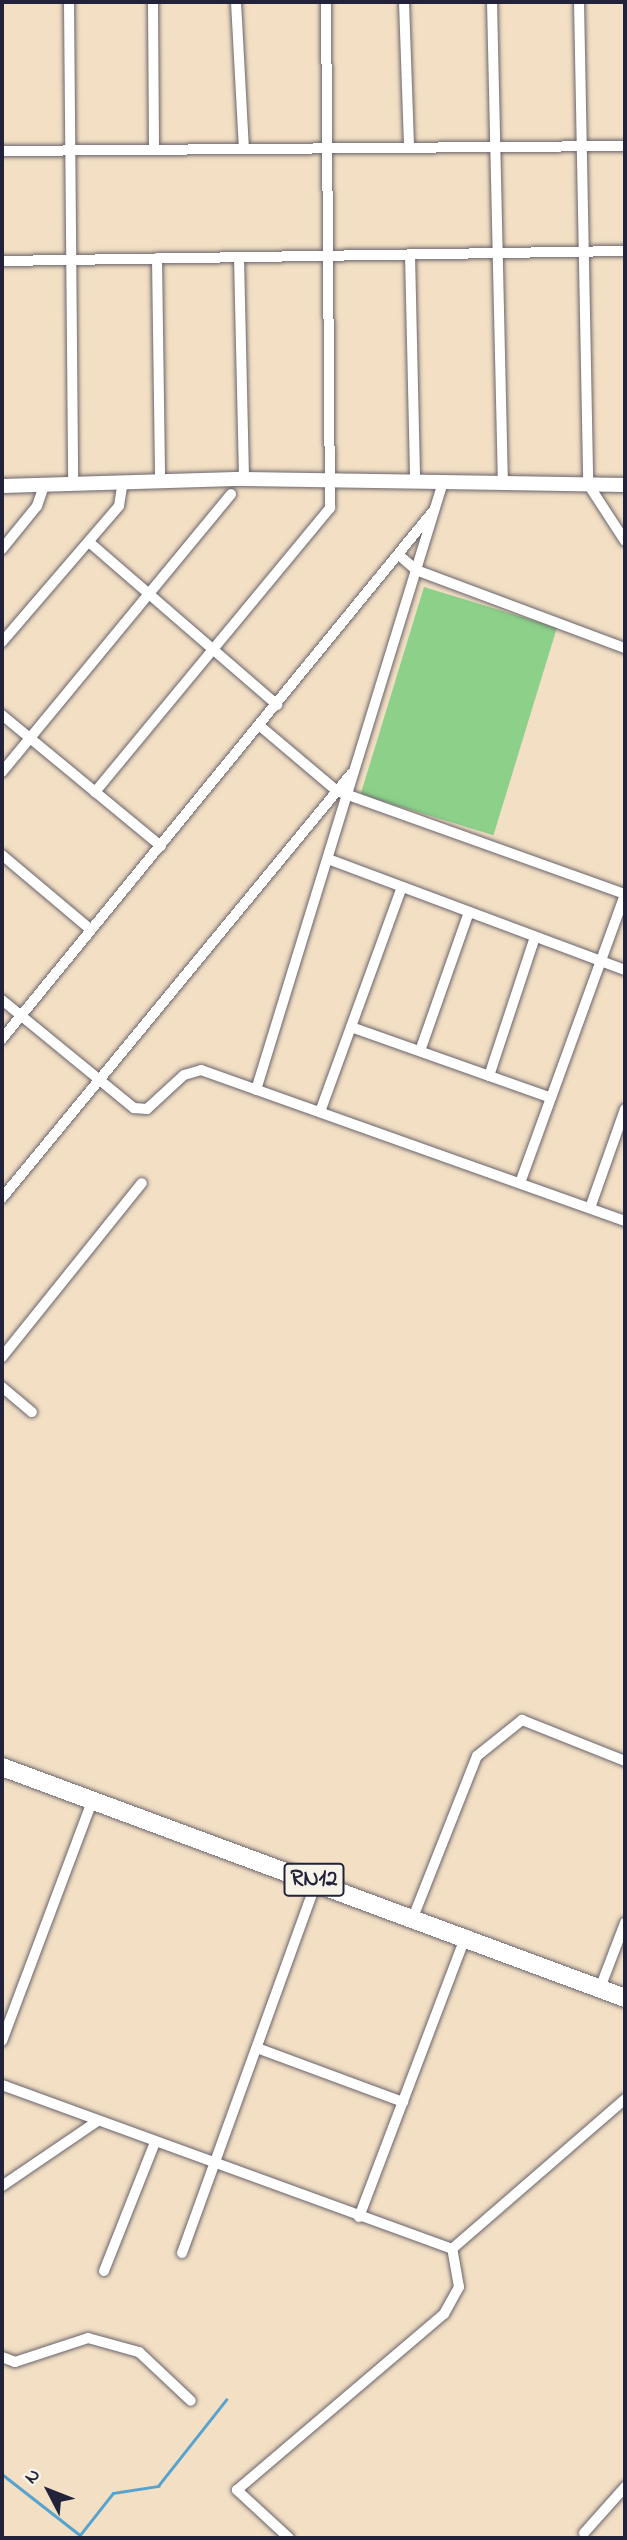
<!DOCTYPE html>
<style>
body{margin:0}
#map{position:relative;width:627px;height:2540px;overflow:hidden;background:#f2dfc4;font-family:"Indie Flower",sans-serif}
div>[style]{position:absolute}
.green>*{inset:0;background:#8cd08a;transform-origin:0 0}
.stream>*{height:2.5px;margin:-1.25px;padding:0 1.25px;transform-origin:1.25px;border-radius:1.25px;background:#57a3d0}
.roads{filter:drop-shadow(0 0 2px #6b646b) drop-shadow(0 0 2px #6b646b)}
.minor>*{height:10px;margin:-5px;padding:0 5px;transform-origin:5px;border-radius:5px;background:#fff}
.tertiary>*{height:14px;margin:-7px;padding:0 7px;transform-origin:7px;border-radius:7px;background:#fff}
.primary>*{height:18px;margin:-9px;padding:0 9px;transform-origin:9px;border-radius:9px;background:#fff}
span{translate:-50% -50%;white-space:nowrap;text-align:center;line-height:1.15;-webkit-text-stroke:5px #f7f3e8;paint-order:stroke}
.shield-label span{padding:2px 5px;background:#f7f3e8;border:2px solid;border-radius:5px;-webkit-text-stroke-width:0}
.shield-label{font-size:23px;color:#22223b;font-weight:700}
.frame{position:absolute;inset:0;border:4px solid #22223b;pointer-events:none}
.north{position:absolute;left:14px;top:2456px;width:70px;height:70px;-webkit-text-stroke:5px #f7f3e8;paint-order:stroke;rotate:312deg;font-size:19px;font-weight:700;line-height:28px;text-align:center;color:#22223b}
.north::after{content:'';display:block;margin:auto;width:24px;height:32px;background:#22223b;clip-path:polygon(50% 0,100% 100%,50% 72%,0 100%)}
</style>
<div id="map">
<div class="green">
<i style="left:424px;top:587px;width:139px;height:217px;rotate:17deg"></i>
</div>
<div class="stream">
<i style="left:2px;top:2474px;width:99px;rotate:38deg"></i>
<i style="left:80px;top:2535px;width:53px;rotate:-51.8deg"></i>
<i style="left:113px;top:2493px;width:46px;rotate:-8.8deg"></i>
<i style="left:158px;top:2486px;width:110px;rotate:-51.7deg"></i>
</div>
<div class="roads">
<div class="minor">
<i style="left:69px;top:2px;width:481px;rotate:89.5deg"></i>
<i style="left:153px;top:2px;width:148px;rotate:89.6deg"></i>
<i style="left:236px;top:2px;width:147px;rotate:86.9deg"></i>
<i style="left:404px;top:2px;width:146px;rotate:88deg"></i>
<i style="left:492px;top:2px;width:481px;rotate:88.7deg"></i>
<i style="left:579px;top:2px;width:482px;rotate:88.9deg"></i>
<i style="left:588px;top:484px;width:68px;rotate:57deg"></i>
<i style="left:2px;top:151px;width:623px;rotate:-0.46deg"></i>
<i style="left:410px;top:254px;width:227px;rotate:88.7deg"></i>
<i style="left:239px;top:257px;width:222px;rotate:88.7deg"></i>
<i style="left:157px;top:258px;width:223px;rotate:89.2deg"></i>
<i style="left:2px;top:261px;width:623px;rotate:-0.92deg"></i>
<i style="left:89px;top:542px;width:249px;rotate:40.9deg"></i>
<i style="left:2px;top:549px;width:55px;rotate:-50.9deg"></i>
<i style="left:37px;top:506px;width:24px;rotate:-71deg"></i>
<i style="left:400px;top:556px;width:21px;rotate:41deg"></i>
<i style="left:416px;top:570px;width:223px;rotate:20.5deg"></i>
<i style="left:2px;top:642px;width:179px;rotate:-49.3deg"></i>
<i style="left:119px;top:506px;width:25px;rotate:-81deg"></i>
<i style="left:2px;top:715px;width:206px;rotate:39.5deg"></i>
<i style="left:260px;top:726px;width:101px;rotate:40.2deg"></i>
<i style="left:337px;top:791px;width:306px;rotate:19.7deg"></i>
<i style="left:2px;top:772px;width:360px;rotate:-50.5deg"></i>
<i style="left:95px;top:792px;width:369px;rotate:-50.4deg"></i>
<i style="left:330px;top:508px;width:506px;rotate:-90.45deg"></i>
<i style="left:2px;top:855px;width:116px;rotate:40.1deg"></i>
<i style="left:328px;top:859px;width:317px;rotate:20.5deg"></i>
<i style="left:2px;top:1000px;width:171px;rotate:39.3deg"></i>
<i style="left:134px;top:1108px;width:13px;rotate:4deg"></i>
<i style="left:147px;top:1109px;width:50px;rotate:-42.6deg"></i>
<i style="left:184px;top:1075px;width:18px;rotate:-16deg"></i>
<i style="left:201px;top:1070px;width:450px;rotate:19.6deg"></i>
<i style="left:351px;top:1027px;width:212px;rotate:19.5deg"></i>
<i style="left:2px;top:1039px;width:683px;rotate:-50.76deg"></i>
<i style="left:420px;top:1051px;width:147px;rotate:-70.6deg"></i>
<i style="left:489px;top:1076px;width:146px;rotate:-71.7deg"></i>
<i style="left:256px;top:1090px;width:636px;rotate:-72.9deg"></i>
<i style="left:320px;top:1112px;width:239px;rotate:-70deg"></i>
<i style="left:520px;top:1183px;width:307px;rotate:-70deg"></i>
<i style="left:2px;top:1198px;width:549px;rotate:-50.54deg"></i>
<i style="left:590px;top:1208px;width:105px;rotate:-70.5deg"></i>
<i style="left:2px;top:1357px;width:223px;rotate:-51.2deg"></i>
<i style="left:2px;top:1387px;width:39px;rotate:40deg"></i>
<i style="left:414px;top:1915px;width:171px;rotate:-68.4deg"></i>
<i style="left:477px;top:1756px;width:58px;rotate:-38.7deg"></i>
<i style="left:522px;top:1720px;width:111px;rotate:21.7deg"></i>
<i style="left:600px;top:1988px;width:70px;rotate:-69deg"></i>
<i style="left:2px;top:2041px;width:259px;rotate:-69.4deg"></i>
<i style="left:257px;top:2048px;width:156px;rotate:20.3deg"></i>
<i style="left:2px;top:2085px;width:479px;rotate:20deg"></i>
<i style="left:2px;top:2186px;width:114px;rotate:-34.2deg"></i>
<i style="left:359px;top:2217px;width:302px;rotate:-69.2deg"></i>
<i style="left:452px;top:2249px;width:229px;rotate:-40.9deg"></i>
<i style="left:182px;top:2253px;width:396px;rotate:-70.1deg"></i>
<i style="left:104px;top:2271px;width:136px;rotate:-68.4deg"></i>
<i style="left:2px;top:2357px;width:14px;rotate:21deg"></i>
<i style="left:15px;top:2362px;width:77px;rotate:-18.2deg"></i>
<i style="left:88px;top:2338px;width:53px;rotate:15.4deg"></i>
<i style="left:139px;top:2352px;width:71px;rotate:43.3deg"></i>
<i style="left:584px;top:2533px;width:62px;rotate:-48.3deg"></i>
<i style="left:289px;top:2538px;width:71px;rotate:-137.3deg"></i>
<i style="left:237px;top:2490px;width:272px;rotate:-40.4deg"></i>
<i style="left:444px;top:2314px;width:31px;rotate:-61deg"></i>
<i style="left:459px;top:2287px;width:39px;rotate:-100deg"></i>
</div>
<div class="tertiary">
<i style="left:2px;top:486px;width:242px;rotate:-1.7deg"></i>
<i style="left:244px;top:479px;width:381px;rotate:0.9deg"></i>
</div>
<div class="primary">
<i style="left:2px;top:1767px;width:664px;rotate:20.34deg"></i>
</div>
</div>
<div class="shield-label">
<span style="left:314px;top:1880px">RN12</span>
</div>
<div class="frame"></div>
<div class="north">N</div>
</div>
